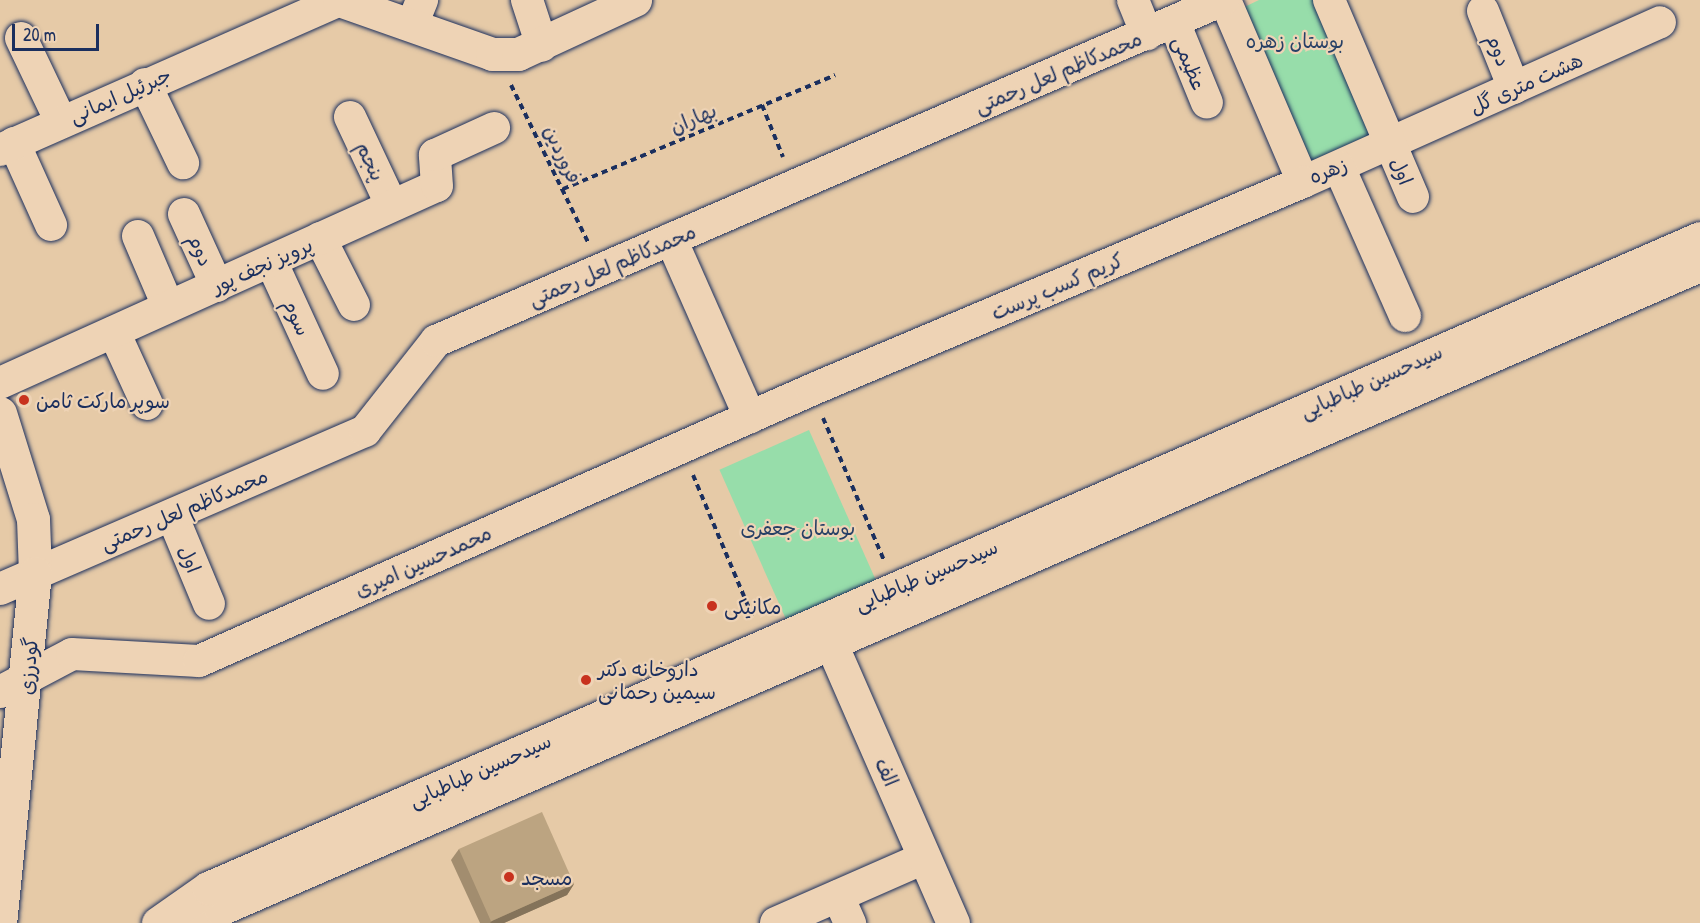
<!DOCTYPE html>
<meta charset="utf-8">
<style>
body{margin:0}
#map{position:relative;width:1700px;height:923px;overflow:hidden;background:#e6caa7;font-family:"Patrick Hand","Playpen Sans Arabic",sans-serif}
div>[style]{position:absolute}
.green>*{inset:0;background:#97ddaa;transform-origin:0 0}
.path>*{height:4px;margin-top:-2px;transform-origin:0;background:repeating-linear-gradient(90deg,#1b2f5e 0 6px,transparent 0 10.5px)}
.roads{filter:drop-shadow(0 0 2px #1b2f5e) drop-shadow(0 0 2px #1b2f5e)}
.street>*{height:32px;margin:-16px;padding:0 16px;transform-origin:16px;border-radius:16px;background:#eed3b5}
.secondary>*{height:33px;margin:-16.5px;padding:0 16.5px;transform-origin:16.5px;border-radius:16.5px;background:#eed3b5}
.wall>*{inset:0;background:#a28d6f}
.shaded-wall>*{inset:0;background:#84735a}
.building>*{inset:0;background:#bca481;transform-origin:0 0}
.dots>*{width:16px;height:16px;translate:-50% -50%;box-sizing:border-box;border:3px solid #eed3b5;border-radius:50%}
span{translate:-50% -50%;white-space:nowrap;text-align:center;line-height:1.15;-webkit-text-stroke:4.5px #eed3b5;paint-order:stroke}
.park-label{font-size:20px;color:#274066}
.street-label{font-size:20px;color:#1b2f5e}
.poi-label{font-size:20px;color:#1b2f5e}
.left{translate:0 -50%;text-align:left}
.scale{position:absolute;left:12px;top:24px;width:87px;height:27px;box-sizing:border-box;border:3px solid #1b2f5e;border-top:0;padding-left:8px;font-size:18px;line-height:21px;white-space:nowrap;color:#1b2f5e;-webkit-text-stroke:4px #eed3b5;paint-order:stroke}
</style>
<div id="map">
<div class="green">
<i style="clip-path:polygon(1259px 0,1320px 0,1378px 132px,1307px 164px,1238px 10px)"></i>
<i style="left:809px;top:430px;width:168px;height:98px;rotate:66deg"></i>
</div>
<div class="path">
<i style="left:511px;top:85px;width:175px;rotate:63.9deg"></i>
<i style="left:762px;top:105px;width:56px;rotate:68deg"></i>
<i style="left:563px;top:189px;width:295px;rotate:-22.7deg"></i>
<i style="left:823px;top:418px;width:155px;rotate:66.8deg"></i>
<i style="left:693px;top:475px;width:155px;rotate:67.2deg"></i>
</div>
<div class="roads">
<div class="street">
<i style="left:527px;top:0;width:48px;rotate:71.9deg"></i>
<i style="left:1133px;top:0;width:37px;rotate:68deg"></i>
<i style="left:1225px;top:0;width:198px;rotate:66.8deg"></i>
<i style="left:1303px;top:182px;width:391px;rotate:-24.1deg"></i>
<i style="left:1329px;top:0;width:214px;rotate:66.9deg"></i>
<i style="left:1483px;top:11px;width:83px;rotate:68.1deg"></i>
<i style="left:1174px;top:22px;width:87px;rotate:67.8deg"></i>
<i style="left:412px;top:25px;width:27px;rotate:-68deg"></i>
<i style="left:21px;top:38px;width:93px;rotate:64.5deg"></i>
<i style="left:145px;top:84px;width:88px;rotate:64.3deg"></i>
<i style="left:350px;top:117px;width:96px;rotate:64.8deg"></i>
<i style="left:14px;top:143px;width:90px;rotate:65.7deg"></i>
<i style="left:0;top:150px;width:372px;rotate:-23.8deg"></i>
<i style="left:1339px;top:167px;width:163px;rotate:66.1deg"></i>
<i style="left:184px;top:214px;width:79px;rotate:65.4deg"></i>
<i style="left:138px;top:236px;width:76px;rotate:66.8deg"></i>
<i style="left:320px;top:238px;width:75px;rotate:63.1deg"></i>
<i style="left:671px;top:239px;width:195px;rotate:66.1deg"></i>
<i style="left:271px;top:261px;width:124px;rotate:65.3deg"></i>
<i style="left:114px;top:332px;width:79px;rotate:65.4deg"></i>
<i style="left:0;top:383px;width:479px;rotate:-24.3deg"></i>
<i style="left:437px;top:186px;width:31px;rotate:-94deg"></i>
<i style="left:435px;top:155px;width:65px;rotate:-24.6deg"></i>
<i style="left:172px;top:515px;width:96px;rotate:67.4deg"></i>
<i style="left:0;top:589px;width:398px;rotate:-23.4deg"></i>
<i style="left:365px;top:431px;width:115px;rotate:-51.7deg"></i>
<i style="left:436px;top:341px;width:858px;rotate:-23.43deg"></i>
<i style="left:0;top:692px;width:81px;rotate:-27.8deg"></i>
<i style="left:72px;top:654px;width:127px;rotate:3.2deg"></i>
<i style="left:199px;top:661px;width:669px;rotate:-23.88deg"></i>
<i style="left:811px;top:390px;width:534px;rotate:-22.92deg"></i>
<i style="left:838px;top:896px;width:30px;rotate:66deg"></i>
<i style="left:776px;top:923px;width:162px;rotate:-23.7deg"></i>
</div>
<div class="secondary">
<i style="left:339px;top:0;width:162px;rotate:19.4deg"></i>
<i style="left:492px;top:54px;width:26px"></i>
<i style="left:518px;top:54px;width:129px;rotate:-24.8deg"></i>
<i style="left:0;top:413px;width:111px;rotate:72.7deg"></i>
<i style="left:33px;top:519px;width:54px;rotate:87.9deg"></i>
<i style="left:35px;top:573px;width:352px;rotate:95.7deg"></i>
<i style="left:822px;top:623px;width:327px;rotate:66.4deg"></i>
<i style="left:173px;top:922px;width:49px;rotate:-15.5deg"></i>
<i style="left:220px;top:909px;width:1614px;rotate:-23.52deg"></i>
<i style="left:158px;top:923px;width:61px;rotate:-35deg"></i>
<i style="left:208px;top:888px;width:1627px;rotate:-23.54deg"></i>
</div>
</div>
<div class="wall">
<i style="clip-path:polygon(459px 849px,574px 884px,567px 895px,504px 923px,480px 923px,451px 860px)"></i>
</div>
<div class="shaded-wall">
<i style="clip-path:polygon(574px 884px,567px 895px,504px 923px,490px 923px,492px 921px)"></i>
</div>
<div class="building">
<i style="left:542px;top:812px;width:79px;height:91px;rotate:66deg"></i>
</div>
<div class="dots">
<i style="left:24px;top:400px;background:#c8321e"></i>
<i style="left:712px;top:606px;background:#c8321e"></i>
<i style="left:586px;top:680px;background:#c8321e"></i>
<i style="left:509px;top:877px;background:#c8321e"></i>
</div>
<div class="park-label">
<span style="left:1295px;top:40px">بوستان زهره</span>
<span style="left:798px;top:527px">بوستان جعفری</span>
</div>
<div class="street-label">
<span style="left:1499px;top:50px;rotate:68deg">دوم</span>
<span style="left:1190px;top:63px;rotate:68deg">عظیمی</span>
<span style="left:1058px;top:72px;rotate:-23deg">محمدکاظم لعل رحمتی</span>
<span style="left:1526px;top:83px;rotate:-24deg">هشت متری گل</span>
<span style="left:120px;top:95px;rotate:-24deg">جبرئیل ایمانی</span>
<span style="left:693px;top:118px;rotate:-23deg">بهاران</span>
<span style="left:563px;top:154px;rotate:65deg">فروردین</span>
<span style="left:371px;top:161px;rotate:65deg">پنجم</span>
<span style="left:1328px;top:170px;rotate:-21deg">زهره</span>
<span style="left:1402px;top:171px;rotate:67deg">اول</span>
<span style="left:201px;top:250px;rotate:66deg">دوم</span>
<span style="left:262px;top:265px;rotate:-24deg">پرویز نجف پور</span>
<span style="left:612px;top:265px;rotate:-23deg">محمدکاظم لعل رحمتی</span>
<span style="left:1057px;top:286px;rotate:-23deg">کریم کسب پرست</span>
<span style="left:297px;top:317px;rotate:65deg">سوم</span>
<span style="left:1371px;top:381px;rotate:-24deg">سیدحسین طباطبایی</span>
<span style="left:184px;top:509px;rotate:-23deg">محمدکاظم لعل رحمتی</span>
<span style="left:190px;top:559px;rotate:67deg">اول</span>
<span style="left:423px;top:561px;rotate:-24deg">محمدحسین امیری</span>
<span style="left:926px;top:575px;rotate:-23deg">سیدحسین طباطبایی</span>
<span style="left:28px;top:666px;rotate:-85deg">گودرزی</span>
<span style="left:480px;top:770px;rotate:-24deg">سیدحسین طباطبایی</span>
<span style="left:887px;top:772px;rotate:66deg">الف</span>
</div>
<div class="poi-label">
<span class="left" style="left:36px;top:400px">سوپر مارکت ثامن</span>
<span class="left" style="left:724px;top:606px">مکانیکی</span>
<span class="left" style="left:598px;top:680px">داروخانه دکتر<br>سیمین رحمانی</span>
<span class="left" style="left:521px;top:877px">مسجد</span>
</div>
<div class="scale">20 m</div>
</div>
